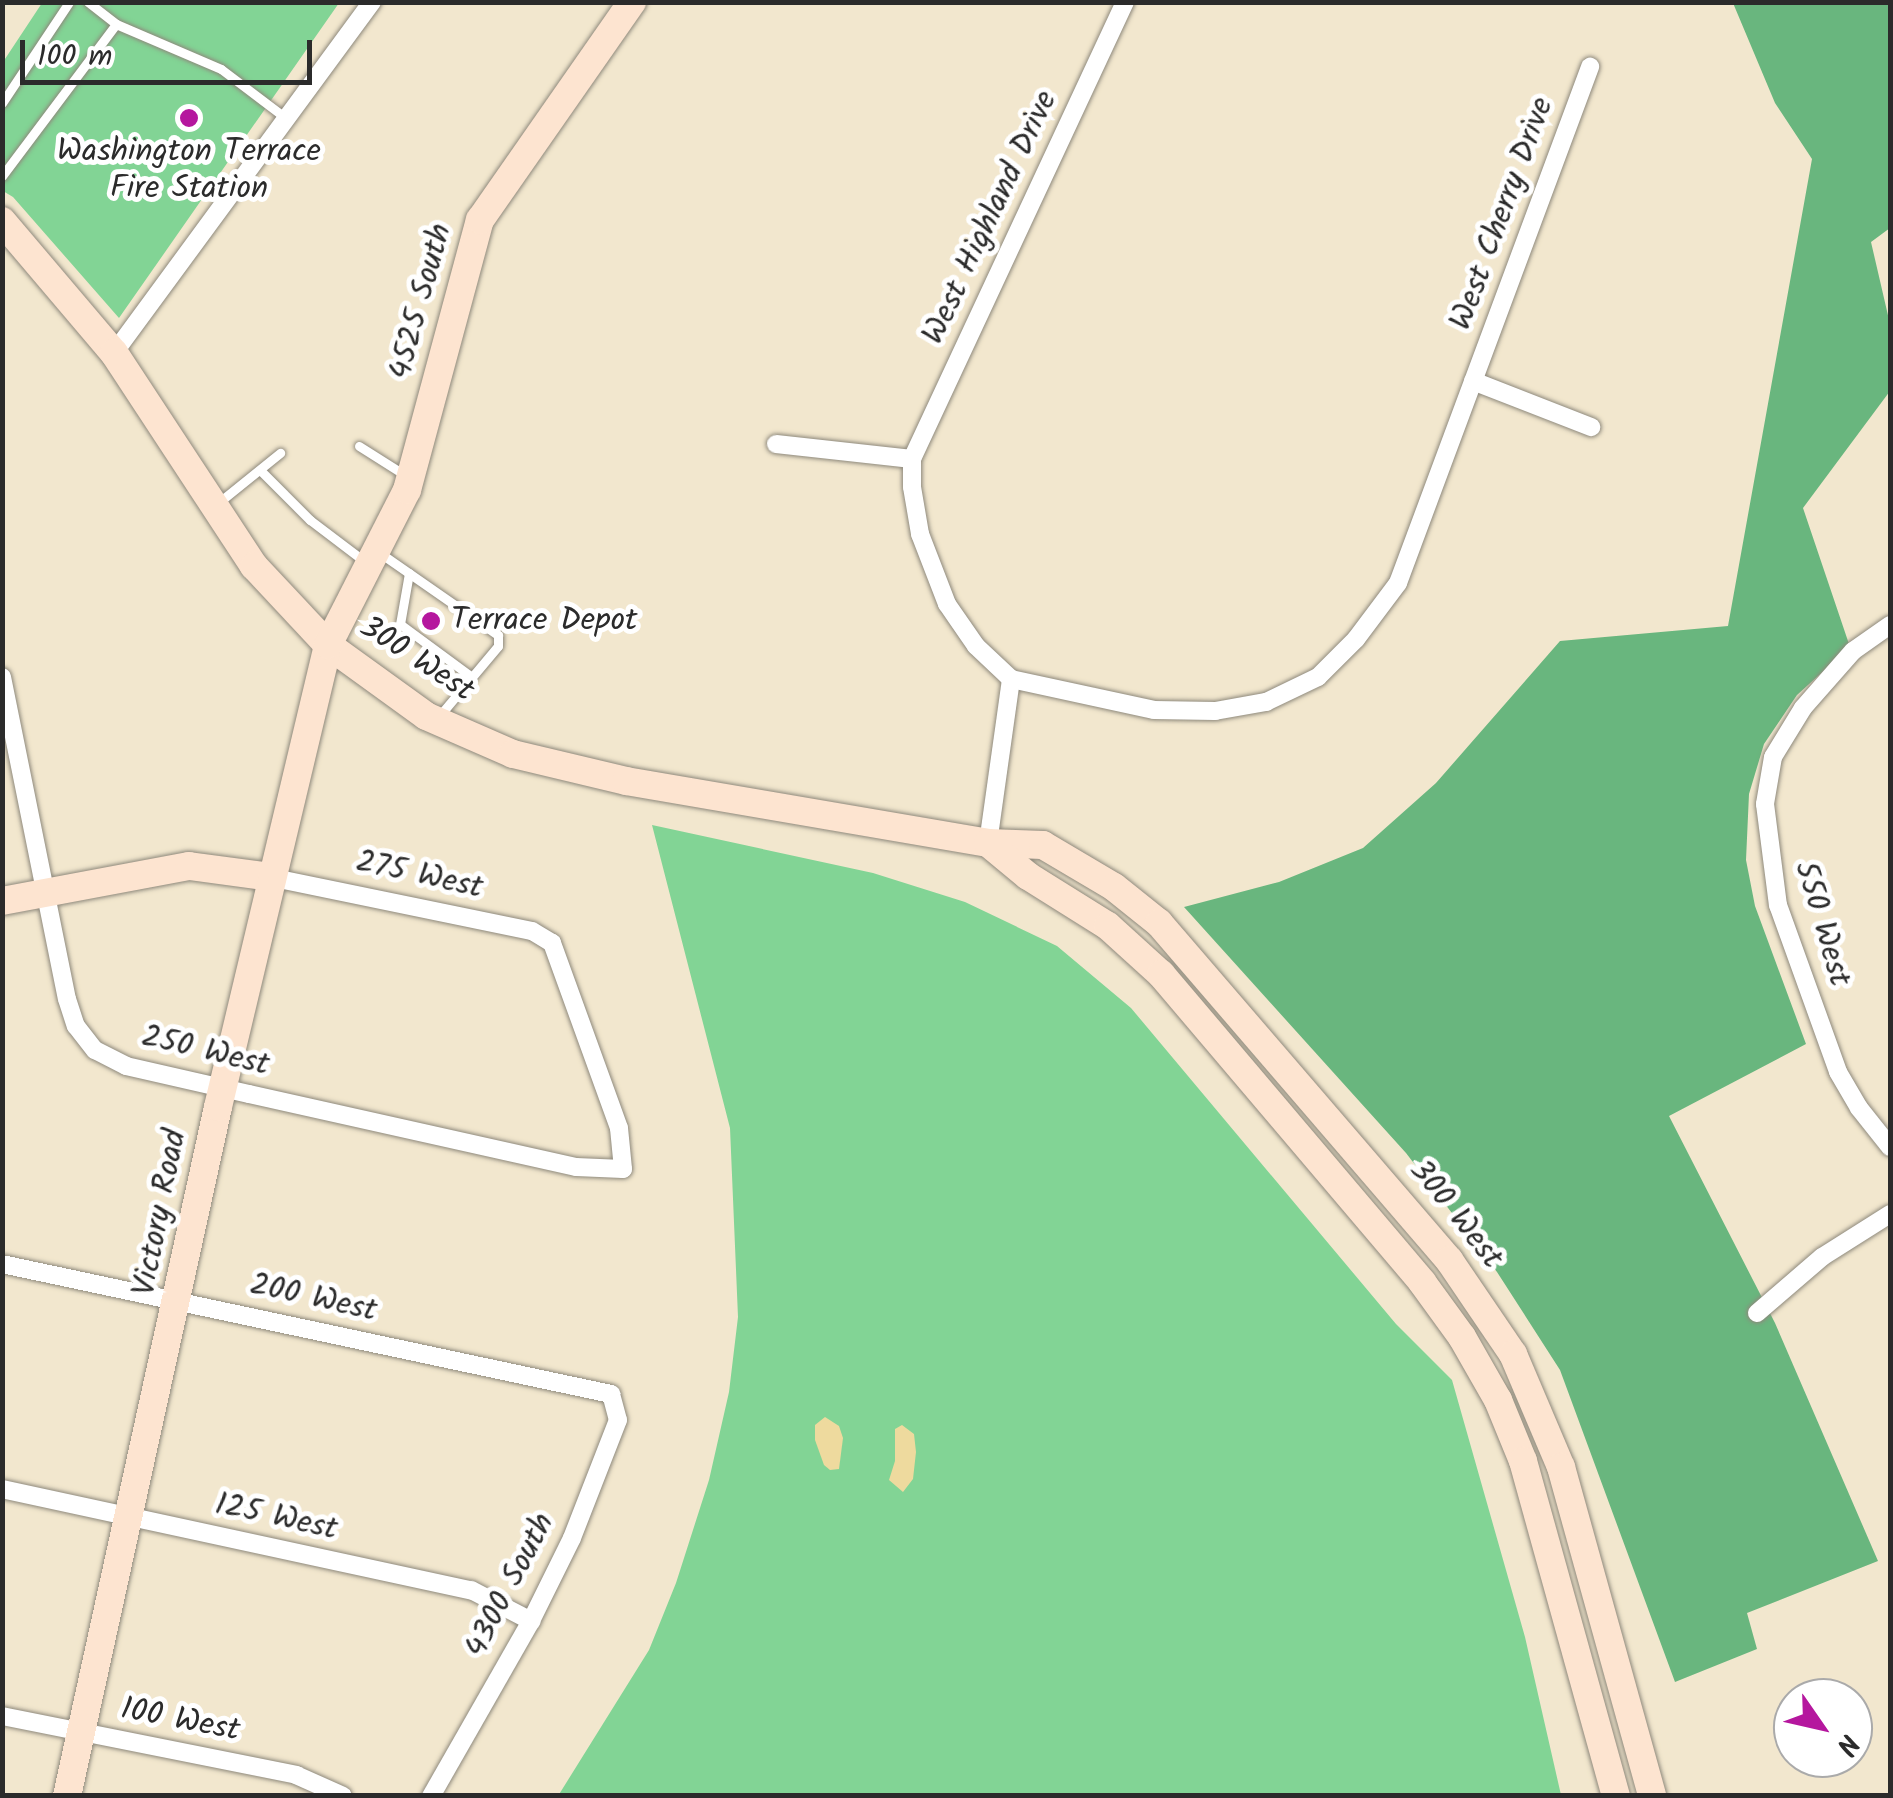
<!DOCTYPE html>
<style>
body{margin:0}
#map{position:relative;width:1893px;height:1798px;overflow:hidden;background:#f2e7ce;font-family:Kalam,sans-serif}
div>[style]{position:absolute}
.green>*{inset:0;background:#82d495}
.forest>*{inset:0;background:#69b67e}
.sand>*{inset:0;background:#eeda9e}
.roads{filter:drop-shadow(0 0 2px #8e897c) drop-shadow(0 0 2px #8e897c)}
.lane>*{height:9px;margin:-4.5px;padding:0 4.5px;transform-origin:4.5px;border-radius:4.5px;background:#fff}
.street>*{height:18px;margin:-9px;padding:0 9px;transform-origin:9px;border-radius:9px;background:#fff}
.secondary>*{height:28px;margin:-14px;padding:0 14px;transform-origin:14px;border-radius:14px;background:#fde4d0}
.dots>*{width:28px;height:28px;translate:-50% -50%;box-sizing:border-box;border:5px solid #fff;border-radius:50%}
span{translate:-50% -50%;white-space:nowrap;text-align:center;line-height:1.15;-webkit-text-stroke:10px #fff;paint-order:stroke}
.poi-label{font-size:32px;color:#2b2b2b}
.left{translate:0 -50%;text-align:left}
.street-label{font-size:32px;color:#2b2b2b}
.frame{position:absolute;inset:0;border:5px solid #2b2b2b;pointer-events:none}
.north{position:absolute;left:1773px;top:1678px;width:100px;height:100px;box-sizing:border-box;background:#fff;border:2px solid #aaa;border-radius:50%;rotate:124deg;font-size:28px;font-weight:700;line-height:40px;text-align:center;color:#2b2b2b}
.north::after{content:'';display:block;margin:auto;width:35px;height:45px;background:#b5179e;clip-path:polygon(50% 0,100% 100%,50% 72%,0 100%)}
.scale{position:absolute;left:20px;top:40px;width:292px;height:45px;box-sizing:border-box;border:5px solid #2b2b2b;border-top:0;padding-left:12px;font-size:30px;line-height:35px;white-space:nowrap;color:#2b2b2b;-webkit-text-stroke:8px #fff;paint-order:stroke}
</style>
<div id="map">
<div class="green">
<i style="clip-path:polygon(42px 3px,339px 3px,119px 318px,13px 197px,3px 191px,3px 62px)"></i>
<i style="clip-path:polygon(652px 825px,873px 873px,965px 902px,1057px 946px,1131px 1008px,1396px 1324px,1452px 1380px,1525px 1637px,1561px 1795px,558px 1796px,649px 1650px,676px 1583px,709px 1480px,729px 1392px,738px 1317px,730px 1128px)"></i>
</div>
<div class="forest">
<i style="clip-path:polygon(1733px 3px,1890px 3px,1890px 228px,1871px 242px,1890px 324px,1890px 391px,1803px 508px,1850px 647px,1797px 695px,1764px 744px,1749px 794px,1746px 860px,1755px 906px,1806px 1044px,1669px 1116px,1775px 1323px,1878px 1561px,1747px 1613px,1757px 1649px,1675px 1682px,1560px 1370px,1497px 1272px,1406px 1153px,1184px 907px,1279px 882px,1363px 848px,1436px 783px,1560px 641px,1728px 626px,1812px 159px,1775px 103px)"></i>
</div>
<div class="sand">
<i style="clip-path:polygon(825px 1417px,839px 1426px,843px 1438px,839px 1469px,830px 1470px,824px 1465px,815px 1440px,815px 1425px)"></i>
<i style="clip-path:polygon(902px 1425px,914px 1434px,916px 1452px,913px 1479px,903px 1492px,889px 1480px,895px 1461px,895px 1429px)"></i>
</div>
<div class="roads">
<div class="lane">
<i style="left:88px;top:2px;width:36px;rotate:38deg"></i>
<i style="left:116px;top:24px;width:114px;rotate:23.2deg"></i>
<i style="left:221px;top:69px;width:83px;rotate:37.1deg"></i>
<i style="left:2px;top:103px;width:121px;rotate:-56.4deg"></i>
<i style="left:2px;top:176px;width:190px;rotate:-53.1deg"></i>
<i style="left:359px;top:446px;width:58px;rotate:32.3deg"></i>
<i style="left:260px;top:470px;width:71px;rotate:45deg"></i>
<i style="left:310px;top:520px;width:68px;rotate:37.2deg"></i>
<i style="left:218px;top:503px;width:80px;rotate:-38.9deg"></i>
<i style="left:380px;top:553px;width:144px;rotate:34.8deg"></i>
<i style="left:498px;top:635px;width:11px;rotate:90deg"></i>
<i style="left:498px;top:646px;width:90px;rotate:130deg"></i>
<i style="left:409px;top:573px;width:52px;rotate:100deg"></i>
<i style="left:400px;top:624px;width:89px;rotate:36.4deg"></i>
</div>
<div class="street">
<i style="left:1125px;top:2px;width:504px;rotate:114.99deg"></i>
<i style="left:912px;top:459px;width:28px;rotate:90deg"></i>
<i style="left:912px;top:487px;width:48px;rotate:80.3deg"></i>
<i style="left:920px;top:534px;width:75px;rotate:68.9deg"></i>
<i style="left:947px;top:604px;width:51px;rotate:55.4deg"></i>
<i style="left:976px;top:646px;width:48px;rotate:43.3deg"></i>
<i style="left:1011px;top:679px;width:146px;rotate:12.2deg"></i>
<i style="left:1154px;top:710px;width:61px;rotate:0.9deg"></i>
<i style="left:1215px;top:711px;width:52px;rotate:-10deg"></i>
<i style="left:1266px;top:702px;width:58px;rotate:-25.7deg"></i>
<i style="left:1318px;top:677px;width:54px;rotate:-45deg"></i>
<i style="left:1356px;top:639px;width:70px;rotate:-53.1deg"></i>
<i style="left:1398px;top:583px;width:551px;rotate:-69.59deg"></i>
<i style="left:114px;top:353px;width:436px;rotate:-53.7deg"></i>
<i style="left:1473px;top:381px;width:127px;rotate:21.3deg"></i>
<i style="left:776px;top:444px;width:137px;rotate:6.3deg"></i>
<i style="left:1890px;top:625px;width:45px;rotate:144.9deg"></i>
<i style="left:1853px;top:651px;width:76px;rotate:131.3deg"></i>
<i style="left:1803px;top:708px;width:57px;rotate:121.5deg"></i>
<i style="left:1773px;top:757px;width:48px;rotate:99.7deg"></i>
<i style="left:1765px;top:804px;width:102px;rotate:82.7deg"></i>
<i style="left:1778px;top:905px;width:177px;rotate:70.2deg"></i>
<i style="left:1838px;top:1072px;width:42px;rotate:59.7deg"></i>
<i style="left:1859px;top:1108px;width:50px;rotate:51.5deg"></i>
<i style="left:2px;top:677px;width:328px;rotate:78.6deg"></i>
<i style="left:67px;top:999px;width:28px;rotate:72deg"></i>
<i style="left:76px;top:1026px;width:31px;rotate:52deg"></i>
<i style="left:95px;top:1050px;width:35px;rotate:27deg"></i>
<i style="left:126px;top:1066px;width:126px;rotate:12.8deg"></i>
<i style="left:249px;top:1094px;width:335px;rotate:12.6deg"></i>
<i style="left:576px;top:1167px;width:47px;rotate:2.4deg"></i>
<i style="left:623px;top:1169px;width:41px;rotate:-95.6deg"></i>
<i style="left:619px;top:1128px;width:197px;rotate:-109.9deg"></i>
<i style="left:552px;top:943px;width:23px;rotate:-149deg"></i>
<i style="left:532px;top:931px;width:268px;rotate:-168.4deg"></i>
<i style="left:988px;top:843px;width:166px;rotate:-82deg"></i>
<i style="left:2px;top:1264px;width:623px;rotate:12.05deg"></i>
<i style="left:611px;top:1394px;width:27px;rotate:75deg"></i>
<i style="left:618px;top:1420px;width:127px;rotate:111.3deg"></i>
<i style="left:572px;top:1538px;width:93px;rotate:116.3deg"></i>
<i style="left:531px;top:1621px;width:202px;rotate:119.7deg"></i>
<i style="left:1757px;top:1313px;width:86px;rotate:-40.7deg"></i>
<i style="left:1822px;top:1257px;width:80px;rotate:-32.3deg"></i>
<i style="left:2px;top:1489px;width:480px;rotate:12.2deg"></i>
<i style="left:471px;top:1590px;width:68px;rotate:27.3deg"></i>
<i style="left:2px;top:1716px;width:300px;rotate:11.3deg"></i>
<i style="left:296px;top:1775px;width:51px;rotate:24.1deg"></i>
</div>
<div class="secondary">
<i style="left:2px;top:221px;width:173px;rotate:49.7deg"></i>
<i style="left:114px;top:353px;width:255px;rotate:56.7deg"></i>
<i style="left:254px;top:566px;width:108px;rotate:46.9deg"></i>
<i style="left:328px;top:645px;width:121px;rotate:35.9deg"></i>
<i style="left:426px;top:716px;width:95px;rotate:23.6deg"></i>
<i style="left:513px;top:754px;width:116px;rotate:13.4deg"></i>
<i style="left:626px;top:781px;width:367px;rotate:9.7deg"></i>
<i style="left:988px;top:843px;width:55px;rotate:2.1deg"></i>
<i style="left:1043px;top:845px;width:82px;rotate:30.6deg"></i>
<i style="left:1114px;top:887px;width:58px;rotate:38.7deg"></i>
<i style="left:1159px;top:923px;width:445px;rotate:49.3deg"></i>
<i style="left:1449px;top:1260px;width:114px;rotate:55.8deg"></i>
<i style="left:1513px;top:1354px;width:123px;rotate:67deg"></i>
<i style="left:1561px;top:1467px;width:341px;rotate:74.5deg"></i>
<i style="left:988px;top:843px;width:52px;rotate:39.5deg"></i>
<i style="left:1028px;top:876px;width:94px;rotate:32deg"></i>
<i style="left:1108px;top:926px;width:72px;rotate:42.2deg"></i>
<i style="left:1161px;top:974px;width:404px;rotate:49.7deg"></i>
<i style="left:1422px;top:1282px;width:68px;rotate:54deg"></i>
<i style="left:1462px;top:1337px;width:73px;rotate:60.3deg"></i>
<i style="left:1498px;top:1400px;width:66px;rotate:67.7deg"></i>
<i style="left:1523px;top:1461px;width:348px;rotate:74.5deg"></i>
<i style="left:2px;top:901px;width:190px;rotate:-10.6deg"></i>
<i style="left:189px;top:866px;width:82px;rotate:7.7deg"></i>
<i style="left:67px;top:1796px;width:705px;rotate:-77.64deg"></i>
<i style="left:218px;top:1107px;width:475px;rotate:-76.6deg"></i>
<i style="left:328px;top:645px;width:174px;rotate:-63deg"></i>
<i style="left:407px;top:490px;width:280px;rotate:-74.9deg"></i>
<i style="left:480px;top:220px;width:266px;rotate:-55.1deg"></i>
</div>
</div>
<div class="dots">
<i style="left:189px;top:118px;background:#b5179e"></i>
<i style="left:431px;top:621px;background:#b5179e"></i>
</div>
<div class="poi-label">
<span style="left:189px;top:171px">Washington Terrace<br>Fire Station</span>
<span class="left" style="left:451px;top:621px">Terrace Depot</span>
</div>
<div class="street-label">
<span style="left:1503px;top:214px;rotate:-70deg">West Cherry Drive</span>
<span style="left:991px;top:218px;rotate:-65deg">West Highland Drive</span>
<span style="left:422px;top:302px;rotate:-75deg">4525 South</span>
<span style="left:416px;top:660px;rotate:33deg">300 West</span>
<span style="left:419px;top:876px;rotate:12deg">275 West</span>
<span style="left:1821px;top:924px;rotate:73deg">550 West</span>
<span style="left:205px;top:1052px;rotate:13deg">250 West</span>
<span style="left:161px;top:1213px;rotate:-79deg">Victory Road</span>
<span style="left:1455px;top:1215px;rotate:51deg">300 West</span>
<span style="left:313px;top:1299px;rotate:12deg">200 West</span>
<span style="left:276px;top:1518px;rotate:12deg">125 West</span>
<span style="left:511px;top:1586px;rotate:-63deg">4300 South</span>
<span style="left:180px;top:1721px;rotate:11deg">100 West</span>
</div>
<div class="frame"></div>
<div class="north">N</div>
<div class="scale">100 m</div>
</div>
